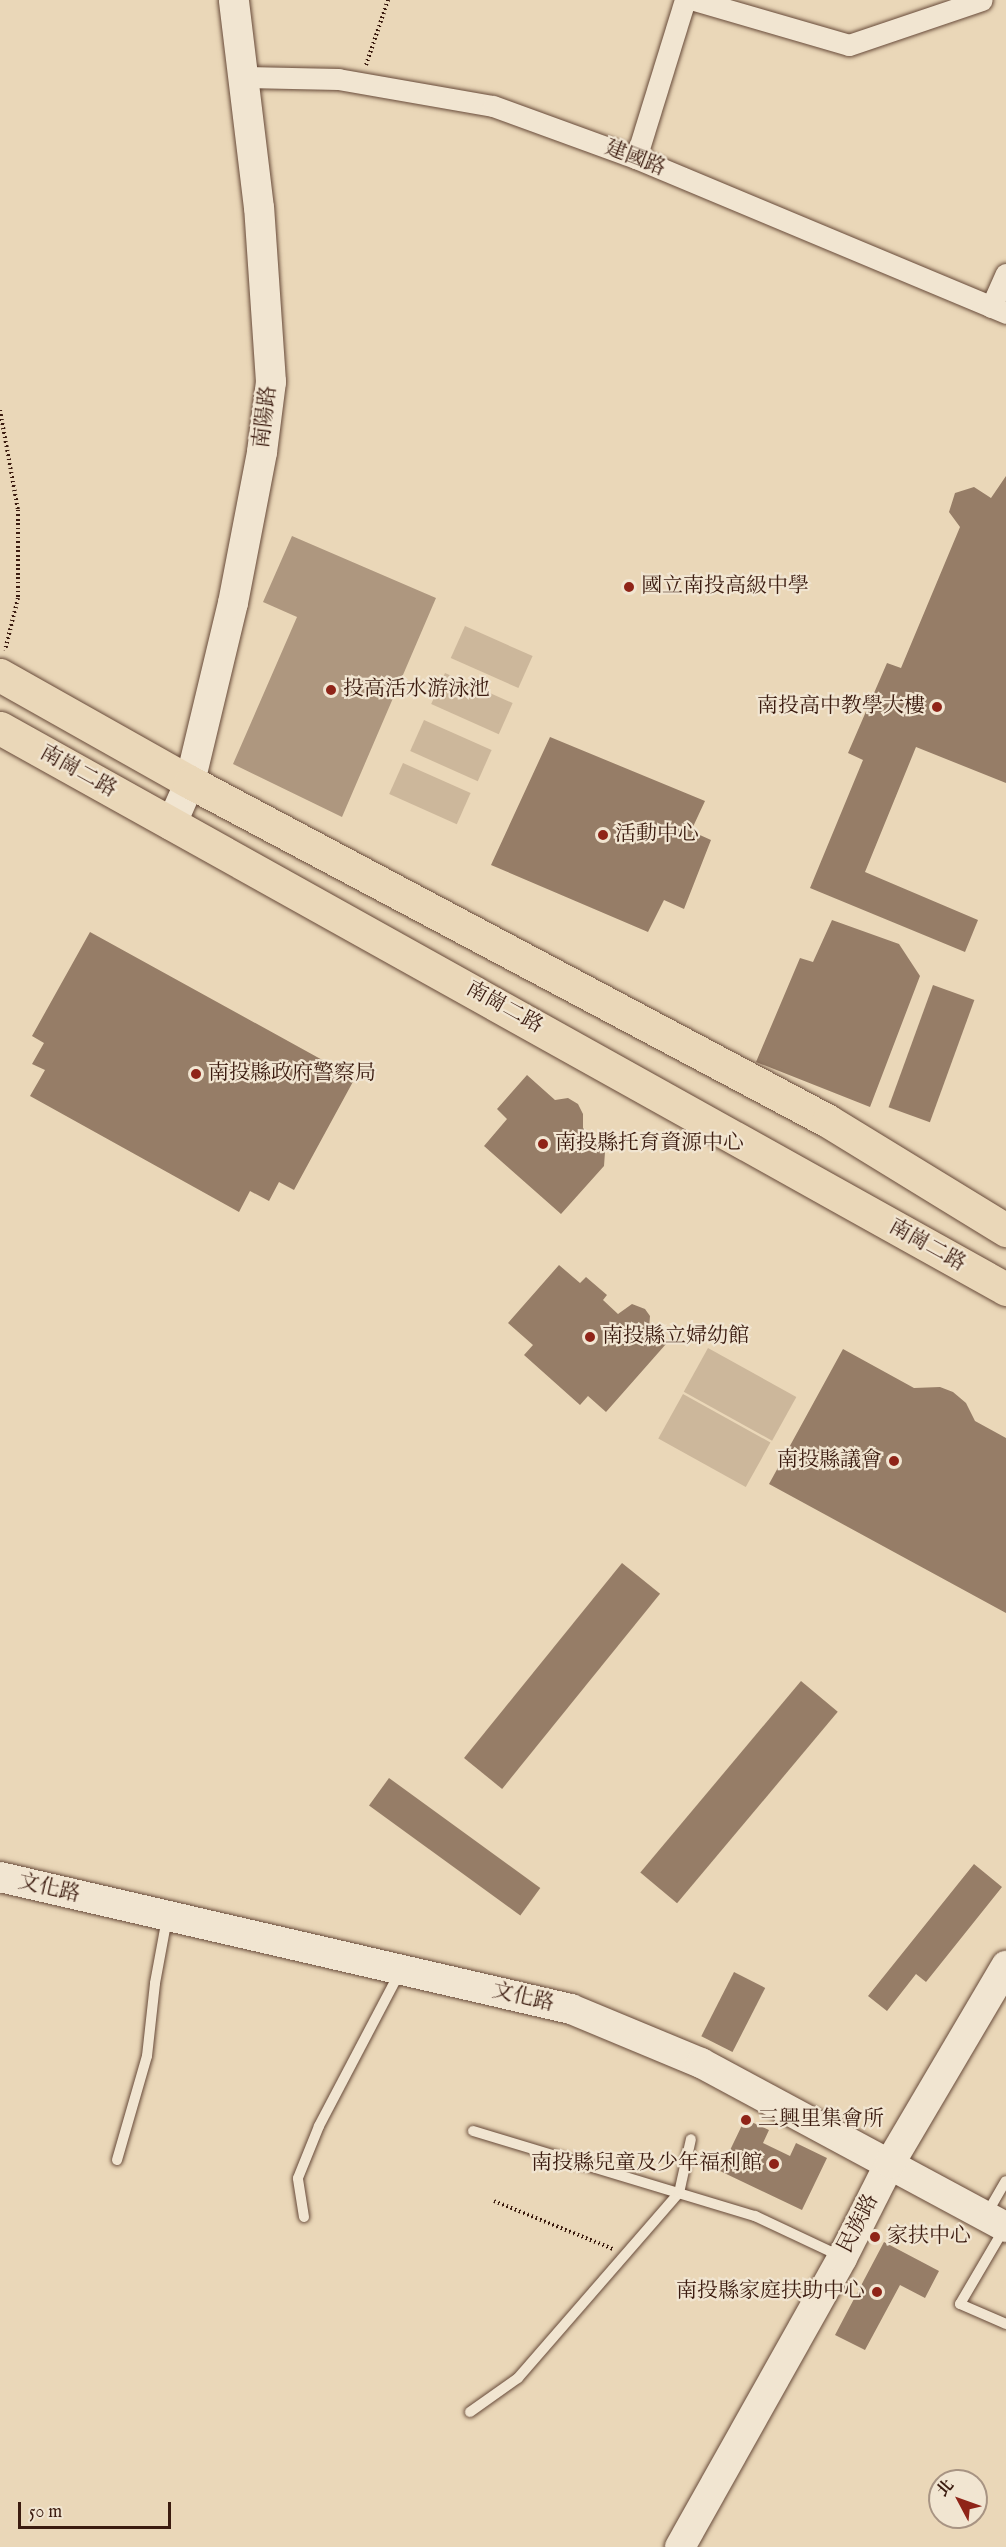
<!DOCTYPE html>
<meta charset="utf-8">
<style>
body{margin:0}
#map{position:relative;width:1006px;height:2547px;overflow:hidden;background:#ead7b8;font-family:"IM FELL English","Noto Serif TC",serif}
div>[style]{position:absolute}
.green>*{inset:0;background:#ccb79b;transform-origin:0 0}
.water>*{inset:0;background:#ae977f}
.building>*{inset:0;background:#967d67;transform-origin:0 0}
.path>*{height:4px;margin-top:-2px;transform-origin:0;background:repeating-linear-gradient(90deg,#3b1b0f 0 1.5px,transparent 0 4.5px)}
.roads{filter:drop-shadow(0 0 2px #674a39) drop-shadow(0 0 2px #674a39)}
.lane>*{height:10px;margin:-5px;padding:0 5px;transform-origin:5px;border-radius:5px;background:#f1e5d1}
.street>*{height:21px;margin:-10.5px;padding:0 10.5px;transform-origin:10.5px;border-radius:10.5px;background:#f1e5d1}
.secondary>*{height:30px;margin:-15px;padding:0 15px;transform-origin:15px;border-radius:15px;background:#f1e5d1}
.primary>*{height:33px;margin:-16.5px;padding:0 16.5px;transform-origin:16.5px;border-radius:16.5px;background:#ead7b8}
.dots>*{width:16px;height:16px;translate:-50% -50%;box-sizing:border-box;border:3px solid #f1e5d1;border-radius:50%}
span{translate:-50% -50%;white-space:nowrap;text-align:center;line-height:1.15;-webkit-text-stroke:4.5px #f1e5d1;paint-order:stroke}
.street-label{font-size:21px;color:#3b1b0f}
.poi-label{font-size:21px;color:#3b1b0f}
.left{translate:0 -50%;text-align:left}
.right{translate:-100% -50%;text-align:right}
.north{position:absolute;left:928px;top:2469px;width:60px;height:60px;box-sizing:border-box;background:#f1e5d1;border:2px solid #a89483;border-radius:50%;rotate:311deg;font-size:16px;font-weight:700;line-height:24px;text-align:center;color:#3b1b0f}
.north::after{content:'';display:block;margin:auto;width:21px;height:27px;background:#8f2418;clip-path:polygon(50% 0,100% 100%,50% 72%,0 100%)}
.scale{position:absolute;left:18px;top:2502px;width:153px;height:27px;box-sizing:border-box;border:3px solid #3b1b0f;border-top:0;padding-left:8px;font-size:18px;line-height:21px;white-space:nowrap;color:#3b1b0f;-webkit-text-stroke:4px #f1e5d1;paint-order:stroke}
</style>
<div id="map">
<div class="green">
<i style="left:465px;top:626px;width:74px;height:35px;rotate:24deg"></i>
<i style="left:445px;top:673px;width:74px;height:34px;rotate:24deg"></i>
<i style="left:424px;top:720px;width:74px;height:34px;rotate:24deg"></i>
<i style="left:403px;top:763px;width:74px;height:34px;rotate:24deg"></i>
<i style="left:708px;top:1348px;width:101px;height:50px;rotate:29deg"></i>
<i style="left:683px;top:1394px;width:100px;height:51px;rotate:29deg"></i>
</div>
<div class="water">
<i style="clip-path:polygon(292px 536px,436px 598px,342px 817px,233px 764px,297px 617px,263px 602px)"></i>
</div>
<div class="building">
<i style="clip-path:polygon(1006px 476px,1006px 783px,916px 747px,865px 872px,978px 920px,965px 952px,810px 888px,863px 760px,848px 753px,887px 663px,901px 668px,960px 527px,949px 512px,955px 493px,974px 487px,991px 498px)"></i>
<i style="clip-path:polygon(550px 737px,705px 801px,691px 831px,711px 840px,684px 909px,664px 900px,648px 932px,491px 865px)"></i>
<i style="clip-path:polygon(832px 920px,899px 944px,920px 976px,870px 1107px,756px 1062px,800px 958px,813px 962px)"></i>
<i style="clip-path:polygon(90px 932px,355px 1078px,294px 1190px,279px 1182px,269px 1201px,250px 1191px,239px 1212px,30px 1096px,45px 1070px,32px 1064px,44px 1043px,32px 1036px)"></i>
<i style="left:933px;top:985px;width:44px;height:130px;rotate:20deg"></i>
<i style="clip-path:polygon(527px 1075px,555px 1100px,568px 1098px,578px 1104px,583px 1114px,583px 1128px,605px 1152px,604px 1166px,561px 1214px,484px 1146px,507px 1119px,497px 1109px)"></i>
<i style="clip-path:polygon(559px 1265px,580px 1283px,586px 1277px,607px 1295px,603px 1300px,618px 1314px,632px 1304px,645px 1309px,650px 1316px,649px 1329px,666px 1344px,606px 1412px,588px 1396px,580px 1405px,524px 1355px,533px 1345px,508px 1323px)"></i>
<i style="clip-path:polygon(843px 1349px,914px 1388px,940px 1387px,953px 1392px,966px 1403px,975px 1421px,1006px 1438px,1006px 1613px,769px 1484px)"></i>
<i style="left:622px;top:1563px;width:49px;height:251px;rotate:39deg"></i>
<i style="left:801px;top:1681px;width:48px;height:250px;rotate:40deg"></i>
<i style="left:389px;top:1778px;width:187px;height:34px;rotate:36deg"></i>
<i style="clip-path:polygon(974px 1864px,1002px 1887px,926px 1982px,916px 1974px,887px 2011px,868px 1996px)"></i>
<i style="left:734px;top:1972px;width:35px;height:72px;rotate:27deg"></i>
<i style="clip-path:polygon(745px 2119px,769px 2130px,763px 2143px,790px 2156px,796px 2143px,827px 2158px,802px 2210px,720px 2171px)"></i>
<i style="clip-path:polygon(884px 2242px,939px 2271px,925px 2298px,900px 2285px,865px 2350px,835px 2335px)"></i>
</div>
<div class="path">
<i style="left:366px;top:65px;width:69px;rotate:-71.3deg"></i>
<i style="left:0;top:410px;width:102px;rotate:79.8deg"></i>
<i style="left:18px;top:510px;width:88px;rotate:90deg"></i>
<i style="left:18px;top:598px;width:54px;rotate:104deg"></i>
<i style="left:494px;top:2201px;width:128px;rotate:22deg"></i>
</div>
<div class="roads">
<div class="lane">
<i style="left:473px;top:2131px;width:295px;rotate:16.8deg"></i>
<i style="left:755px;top:2216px;width:96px;rotate:25.2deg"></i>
<i style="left:117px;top:2160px;width:108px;rotate:-73.9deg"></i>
<i style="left:147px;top:2056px;width:73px;rotate:-83.7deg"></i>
<i style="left:155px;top:1983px;width:66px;rotate:-79.5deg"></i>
<i style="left:986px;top:2215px;width:39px;rotate:-60deg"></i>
<i style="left:304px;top:2217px;width:39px;rotate:-99deg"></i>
<i style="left:298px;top:2178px;width:56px;rotate:-68deg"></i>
<i style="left:319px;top:2126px;width:174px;rotate:-62.3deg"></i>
<i style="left:1004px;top:2229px;width:87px;rotate:120.4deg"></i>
<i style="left:960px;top:2304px;width:50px;rotate:23.5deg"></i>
<i style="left:470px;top:2412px;width:59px;rotate:-35.3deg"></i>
<i style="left:518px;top:2378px;width:245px;rotate:-49deg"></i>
<i style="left:679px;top:2193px;width:55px;rotate:-77.5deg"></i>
</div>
<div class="street">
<i style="left:694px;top:0;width:161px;rotate:16.2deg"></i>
<i style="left:849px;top:45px;width:140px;rotate:-18.7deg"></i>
<i style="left:246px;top:77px;width:92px;rotate:1.2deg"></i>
<i style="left:338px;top:79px;width:157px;rotate:9.9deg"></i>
<i style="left:493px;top:106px;width:152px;rotate:20deg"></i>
<i style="left:636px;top:158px;width:401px;rotate:22.7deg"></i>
<i style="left:636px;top:158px;width:165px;rotate:-72.8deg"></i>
<i style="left:991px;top:307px;width:36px;rotate:-66deg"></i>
</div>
<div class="secondary">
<i style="left:171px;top:825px;width:47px;rotate:-66.2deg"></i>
<i style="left:190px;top:782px;width:184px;rotate:-76.5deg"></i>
<i style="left:233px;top:603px;width:154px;rotate:-79.1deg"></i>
<i style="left:262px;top:452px;width:71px;rotate:-82.7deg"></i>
<i style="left:271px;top:382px;width:174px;rotate:-93.9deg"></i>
<i style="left:259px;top:208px;width:209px;rotate:-96.9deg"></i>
<i style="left:0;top:1877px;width:586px;rotate:13.02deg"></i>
<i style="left:571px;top:2009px;width:141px;rotate:22.6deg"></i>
<i style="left:701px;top:2063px;width:346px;rotate:28.3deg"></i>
<i style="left:680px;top:2547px;width:331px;rotate:-60.7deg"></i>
<i style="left:842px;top:2258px;width:106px;rotate:-63.2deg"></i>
<i style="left:890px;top:2163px;width:229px;rotate:-59.5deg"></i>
</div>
<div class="primary">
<i style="left:0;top:675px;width:218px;rotate:29.4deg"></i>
<i style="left:190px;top:782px;width:722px;rotate:27.98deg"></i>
<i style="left:828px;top:1121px;width:209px;rotate:31.5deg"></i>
<i style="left:0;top:728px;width:1152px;rotate:29.15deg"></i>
</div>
</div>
<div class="dots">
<i style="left:629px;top:587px;background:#8f2418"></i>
<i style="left:331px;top:690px;background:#8f2418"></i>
<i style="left:937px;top:707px;background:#8f2418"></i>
<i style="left:603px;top:835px;background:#8f2418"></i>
<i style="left:196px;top:1074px;background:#8f2418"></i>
<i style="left:543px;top:1144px;background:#8f2418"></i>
<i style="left:590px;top:1337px;background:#8f2418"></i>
<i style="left:894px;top:1461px;background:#8f2418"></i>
<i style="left:746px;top:2120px;background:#8f2418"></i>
<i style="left:774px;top:2164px;background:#8f2418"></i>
<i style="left:875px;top:2237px;background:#8f2418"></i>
<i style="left:877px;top:2292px;background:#8f2418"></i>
</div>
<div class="street-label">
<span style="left:635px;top:159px;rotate:21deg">建國路</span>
<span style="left:266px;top:417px;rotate:-83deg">南陽路</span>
<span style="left:78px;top:772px;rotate:29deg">南崗二路</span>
<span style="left:504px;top:1008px;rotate:29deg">南崗二路</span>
<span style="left:927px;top:1246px;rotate:29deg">南崗二路</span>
<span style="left:49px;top:1889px;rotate:13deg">文化路</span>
<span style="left:523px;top:1998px;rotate:13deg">文化路</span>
<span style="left:859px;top:2224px;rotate:-63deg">民族路</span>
</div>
<div class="poi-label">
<span class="left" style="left:641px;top:587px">國立南投高級中學</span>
<span class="left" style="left:343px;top:690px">投高活水游泳池</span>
<span class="right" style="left:925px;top:707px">南投高中教學大樓</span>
<span class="left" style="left:615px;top:835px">活動中心</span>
<span class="left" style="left:208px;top:1074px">南投縣政府警察局</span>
<span class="left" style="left:555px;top:1144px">南投縣托育資源中心</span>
<span class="left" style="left:602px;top:1337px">南投縣立婦幼館</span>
<span class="right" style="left:882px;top:1461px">南投縣議會</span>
<span class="left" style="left:758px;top:2120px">三興里集會所</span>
<span class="right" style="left:762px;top:2164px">南投縣兒童及少年福利館</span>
<span class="left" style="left:887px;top:2237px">家扶中心</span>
<span class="right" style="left:865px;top:2292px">南投縣家庭扶助中心</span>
</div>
<div class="north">北</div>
<div class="scale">50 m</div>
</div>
